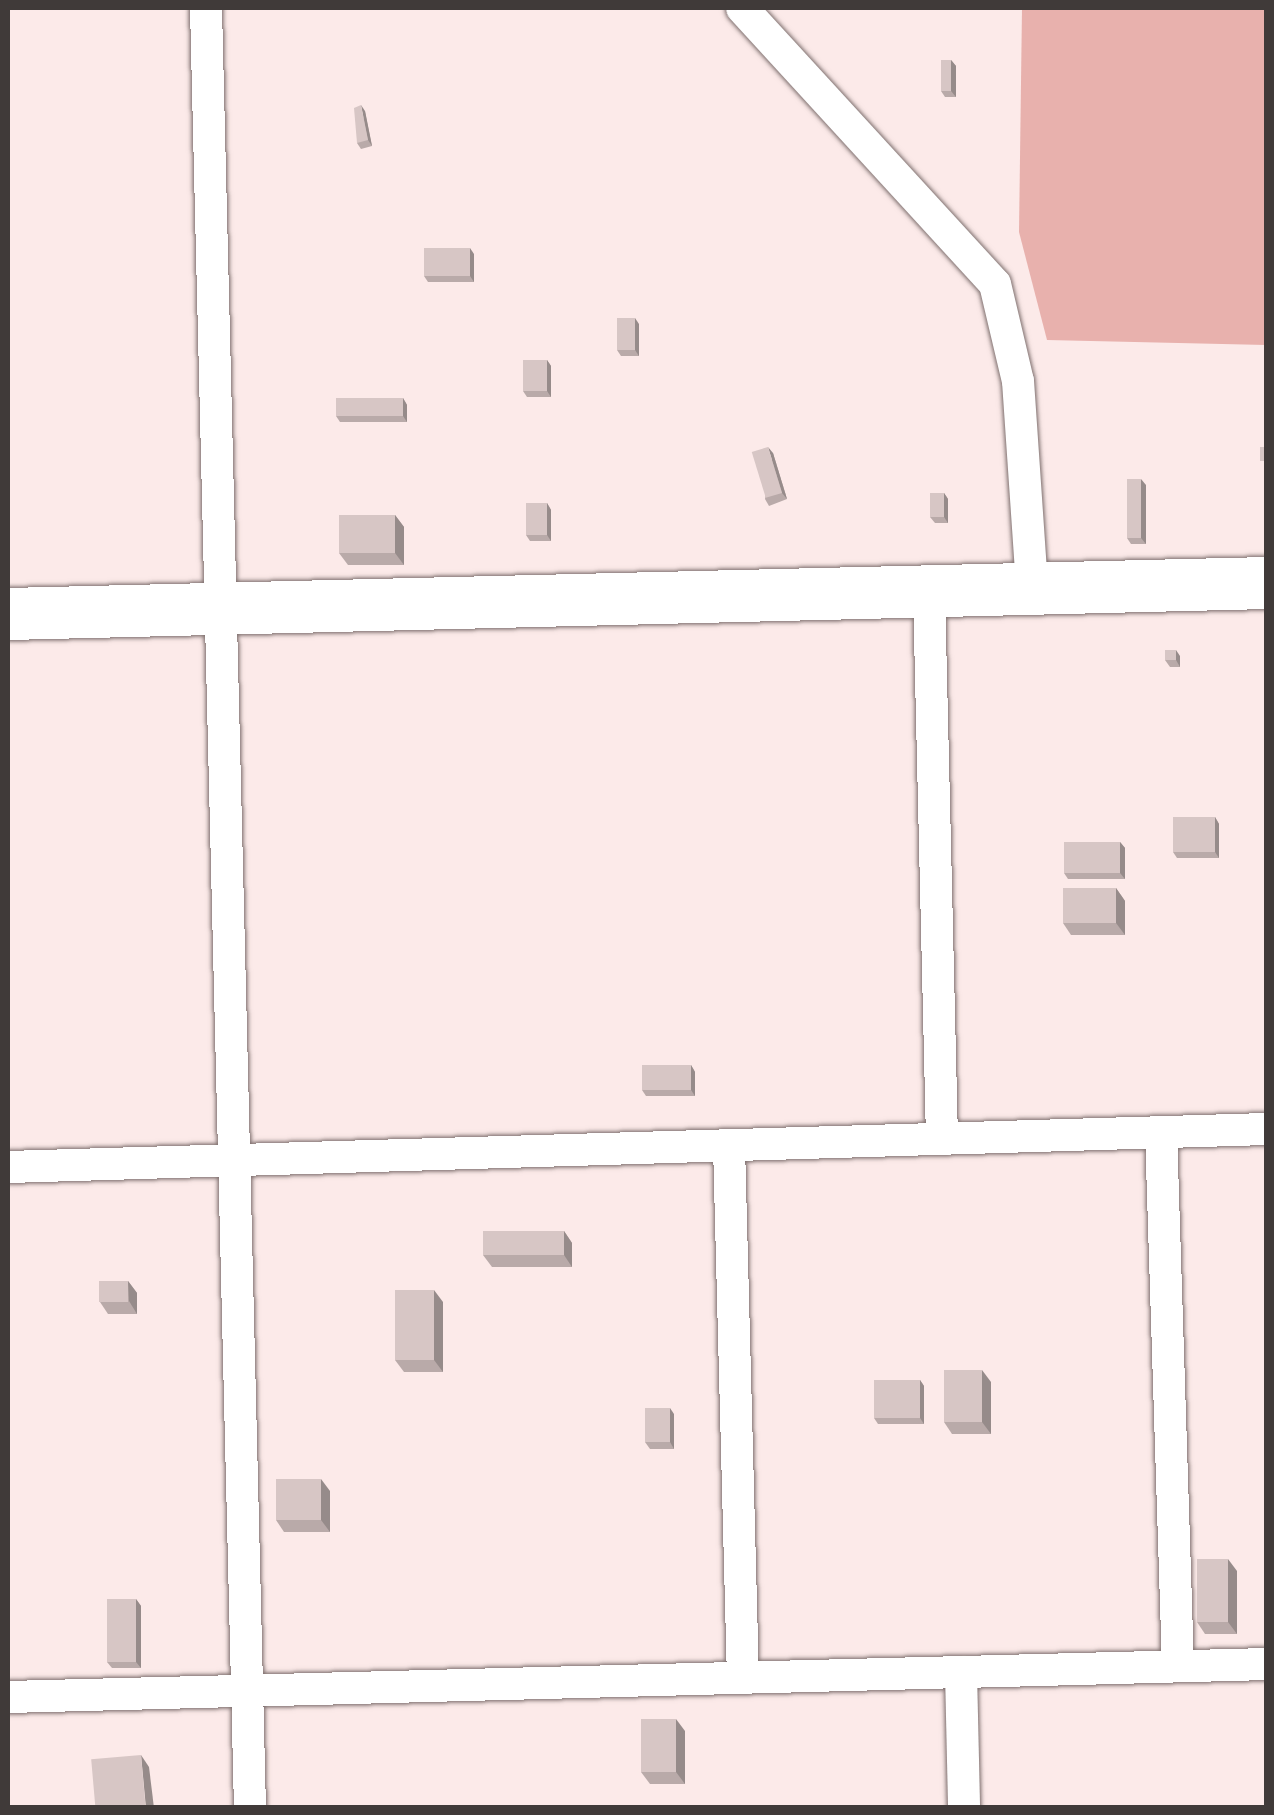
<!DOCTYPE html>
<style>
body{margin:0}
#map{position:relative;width:1274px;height:1815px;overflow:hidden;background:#fceae9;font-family:"Archivo Narrow",sans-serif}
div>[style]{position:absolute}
.green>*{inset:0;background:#e8b1ad}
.roads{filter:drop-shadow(0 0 2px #7f706f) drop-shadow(0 0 2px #7f706f)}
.street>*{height:32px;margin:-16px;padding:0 16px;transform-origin:16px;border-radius:16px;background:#fff}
.primary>*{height:52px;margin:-26px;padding:0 26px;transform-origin:26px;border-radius:26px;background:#fff}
.wall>*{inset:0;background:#b9aaa9}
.shaded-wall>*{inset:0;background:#968b8a}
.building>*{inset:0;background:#d7c6c5;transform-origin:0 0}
span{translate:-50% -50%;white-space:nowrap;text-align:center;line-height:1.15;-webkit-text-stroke:8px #fceae9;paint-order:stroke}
.frame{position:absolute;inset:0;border:10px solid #403a39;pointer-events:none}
</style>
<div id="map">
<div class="green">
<i style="clip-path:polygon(1022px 8px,1266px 8px,1266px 345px,1047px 340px,1019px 232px)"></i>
</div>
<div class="roads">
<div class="street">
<i style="left:206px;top:8px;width:1801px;rotate:88.6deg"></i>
<i style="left:742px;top:8px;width:374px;rotate:47.5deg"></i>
<i style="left:995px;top:284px;width:100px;rotate:76.7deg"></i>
<i style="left:1018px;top:381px;width:208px;rotate:86.1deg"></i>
<i style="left:929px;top:592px;width:546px;rotate:88.64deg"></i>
<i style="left:1161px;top:1132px;width:534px;rotate:88.18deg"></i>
<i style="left:729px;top:1145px;width:533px;rotate:88.5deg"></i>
<i style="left:8px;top:1167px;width:1259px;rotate:-1.73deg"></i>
<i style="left:961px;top:1672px;width:136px;rotate:88.7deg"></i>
<i style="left:8px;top:1697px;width:1258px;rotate:-1.5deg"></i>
</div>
<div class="primary">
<i style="left:8px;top:614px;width:1258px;rotate:-1.41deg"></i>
</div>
</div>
<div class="wall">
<i style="clip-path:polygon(951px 60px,956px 66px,956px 97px,945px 97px,941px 91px)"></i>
<i style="clip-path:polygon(365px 111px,372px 146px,361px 149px,357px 143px)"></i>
<i style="clip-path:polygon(474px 254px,474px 282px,428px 282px,424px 276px)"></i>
<i style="clip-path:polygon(639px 324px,639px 356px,621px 356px,617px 350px)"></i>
<i style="clip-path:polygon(547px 360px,551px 366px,551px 397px,527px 397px,523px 391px)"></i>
<i style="clip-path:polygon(403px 398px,407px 405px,407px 422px,340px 422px,336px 416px)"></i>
<i style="clip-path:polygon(773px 453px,787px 499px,769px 506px,765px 499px)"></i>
<i style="clip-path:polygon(1146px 485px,1146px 544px,1131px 544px,1127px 538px)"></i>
<i style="clip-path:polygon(944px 493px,948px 499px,948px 523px,935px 523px,930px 517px)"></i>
<i style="clip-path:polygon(547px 503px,551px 510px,551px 541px,530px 541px,526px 535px)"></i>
<i style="clip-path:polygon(395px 515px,404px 527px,404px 565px,348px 565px,339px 553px)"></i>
<i style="clip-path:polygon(1180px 656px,1180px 667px,1170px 667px,1165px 660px)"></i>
<i style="clip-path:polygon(1215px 817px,1219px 824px,1219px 858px,1177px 858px,1173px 852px)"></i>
<i style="clip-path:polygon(1120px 842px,1125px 848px,1125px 879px,1068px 879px,1064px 873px)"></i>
<i style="clip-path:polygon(1116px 888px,1125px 901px,1125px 935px,1071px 935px,1063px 923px)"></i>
<i style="clip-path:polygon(691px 1065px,695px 1072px,695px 1096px,646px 1096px,642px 1090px)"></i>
<i style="clip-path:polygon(564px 1231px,572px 1243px,572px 1267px,492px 1267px,483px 1255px)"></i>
<i style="clip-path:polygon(128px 1281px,137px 1293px,137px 1314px,108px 1314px,100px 1302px)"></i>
<i style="clip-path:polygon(443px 1302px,443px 1372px,404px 1372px,395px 1360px)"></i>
<i style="clip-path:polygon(920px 1380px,924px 1386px,924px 1424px,878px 1424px,874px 1418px)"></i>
<i style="clip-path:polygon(991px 1382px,991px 1434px,952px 1434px,944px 1422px)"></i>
<i style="clip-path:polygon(674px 1414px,674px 1449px,650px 1449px,645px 1442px)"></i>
<i style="clip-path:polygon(330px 1491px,330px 1532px,284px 1532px,276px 1520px)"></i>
<i style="clip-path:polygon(1237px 1571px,1237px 1634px,1205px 1634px,1197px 1622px)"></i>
<i style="clip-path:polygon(136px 1599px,141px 1606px,141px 1668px,112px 1668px,107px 1662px)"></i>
<i style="clip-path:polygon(685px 1731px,685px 1784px,650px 1784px,641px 1772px)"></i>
</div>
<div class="shaded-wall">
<i style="clip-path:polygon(951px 60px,956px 66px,956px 97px,951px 91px)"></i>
<i style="clip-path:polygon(361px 105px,365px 111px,372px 146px,368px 140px)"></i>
<i style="clip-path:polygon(470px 248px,474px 254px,474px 282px,470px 276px)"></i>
<i style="clip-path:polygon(635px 318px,639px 324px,639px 356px,635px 350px)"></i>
<i style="clip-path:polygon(547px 360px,551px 366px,551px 397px,547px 391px)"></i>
<i style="clip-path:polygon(403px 398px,407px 405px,407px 422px,403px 416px)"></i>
<i style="clip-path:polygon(768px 447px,773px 453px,787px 499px,782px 493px)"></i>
<i style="clip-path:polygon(1141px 479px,1146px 485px,1146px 544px,1141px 538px)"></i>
<i style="clip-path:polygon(944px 493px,948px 499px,948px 523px,944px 517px)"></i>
<i style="clip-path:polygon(547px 503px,551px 510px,551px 541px,547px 535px)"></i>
<i style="clip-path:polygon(395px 515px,404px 527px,404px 565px,395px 553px)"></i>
<i style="clip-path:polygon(1176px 650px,1180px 656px,1180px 667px,1176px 660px)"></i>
<i style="clip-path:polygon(1215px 817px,1219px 824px,1219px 858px,1215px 852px)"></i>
<i style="clip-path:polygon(1120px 842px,1125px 848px,1125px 879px,1120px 873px)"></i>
<i style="clip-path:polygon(1116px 888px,1125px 901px,1125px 935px,1116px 923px)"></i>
<i style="clip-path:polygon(691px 1065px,695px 1072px,695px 1096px,691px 1090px)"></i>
<i style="clip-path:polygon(564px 1231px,572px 1243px,572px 1267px,564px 1255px)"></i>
<i style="clip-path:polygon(128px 1281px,137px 1293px,137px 1314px,129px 1301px)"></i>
<i style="clip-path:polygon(434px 1290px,443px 1302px,443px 1372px,434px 1360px)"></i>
<i style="clip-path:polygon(982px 1370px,991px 1382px,991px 1434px,982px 1422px)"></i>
<i style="clip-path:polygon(920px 1380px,924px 1386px,924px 1424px,920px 1418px)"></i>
<i style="clip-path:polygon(670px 1408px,674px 1414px,674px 1449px,670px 1442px)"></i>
<i style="clip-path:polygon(321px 1479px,330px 1491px,330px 1532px,321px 1520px)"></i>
<i style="clip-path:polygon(1228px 1559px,1237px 1571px,1237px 1634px,1228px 1622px)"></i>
<i style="clip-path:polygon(136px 1599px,141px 1606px,141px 1668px,136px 1662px)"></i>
<i style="clip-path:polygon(676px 1719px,685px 1731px,685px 1784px,676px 1772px)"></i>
<i style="clip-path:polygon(141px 1755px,149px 1767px,154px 1808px,146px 1808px)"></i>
</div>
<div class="building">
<i style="left:941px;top:60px;width:10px;height:31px"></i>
<i style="clip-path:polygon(361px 105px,368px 140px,357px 143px,354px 108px)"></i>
<i style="left:424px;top:248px;width:46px;height:28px"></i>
<i style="left:617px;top:318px;width:18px;height:32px"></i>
<i style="left:523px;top:360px;width:24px;height:31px"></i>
<i style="left:336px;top:398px;width:67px;height:18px"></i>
<i style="left:768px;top:447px;width:48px;height:17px;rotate:73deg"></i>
<i style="left:1260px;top:447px;width:6px;height:14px"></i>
<i style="left:1127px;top:479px;width:14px;height:59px"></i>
<i style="left:930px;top:493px;width:14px;height:24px"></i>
<i style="left:526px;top:503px;width:21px;height:32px"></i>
<i style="left:339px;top:515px;width:56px;height:38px"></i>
<i style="left:1165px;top:650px;width:11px;height:10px"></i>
<i style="left:1173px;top:817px;width:42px;height:35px"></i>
<i style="left:1064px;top:842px;width:56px;height:31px"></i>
<i style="left:1063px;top:888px;width:53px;height:35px"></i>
<i style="left:642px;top:1065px;width:49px;height:25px"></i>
<i style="left:483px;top:1231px;width:81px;height:24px"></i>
<i style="left:99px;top:1281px;width:29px;height:21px"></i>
<i style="left:395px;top:1290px;width:39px;height:70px"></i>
<i style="left:944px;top:1370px;width:38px;height:52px"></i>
<i style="left:874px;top:1380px;width:46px;height:38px"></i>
<i style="left:645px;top:1408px;width:25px;height:34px"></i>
<i style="left:276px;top:1479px;width:45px;height:41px"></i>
<i style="left:1197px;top:1559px;width:31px;height:63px"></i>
<i style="left:107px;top:1599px;width:29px;height:63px"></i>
<i style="left:641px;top:1719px;width:35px;height:53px"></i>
<i style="left:141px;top:1755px;width:53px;height:50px;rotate:85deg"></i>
</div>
<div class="frame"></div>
</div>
